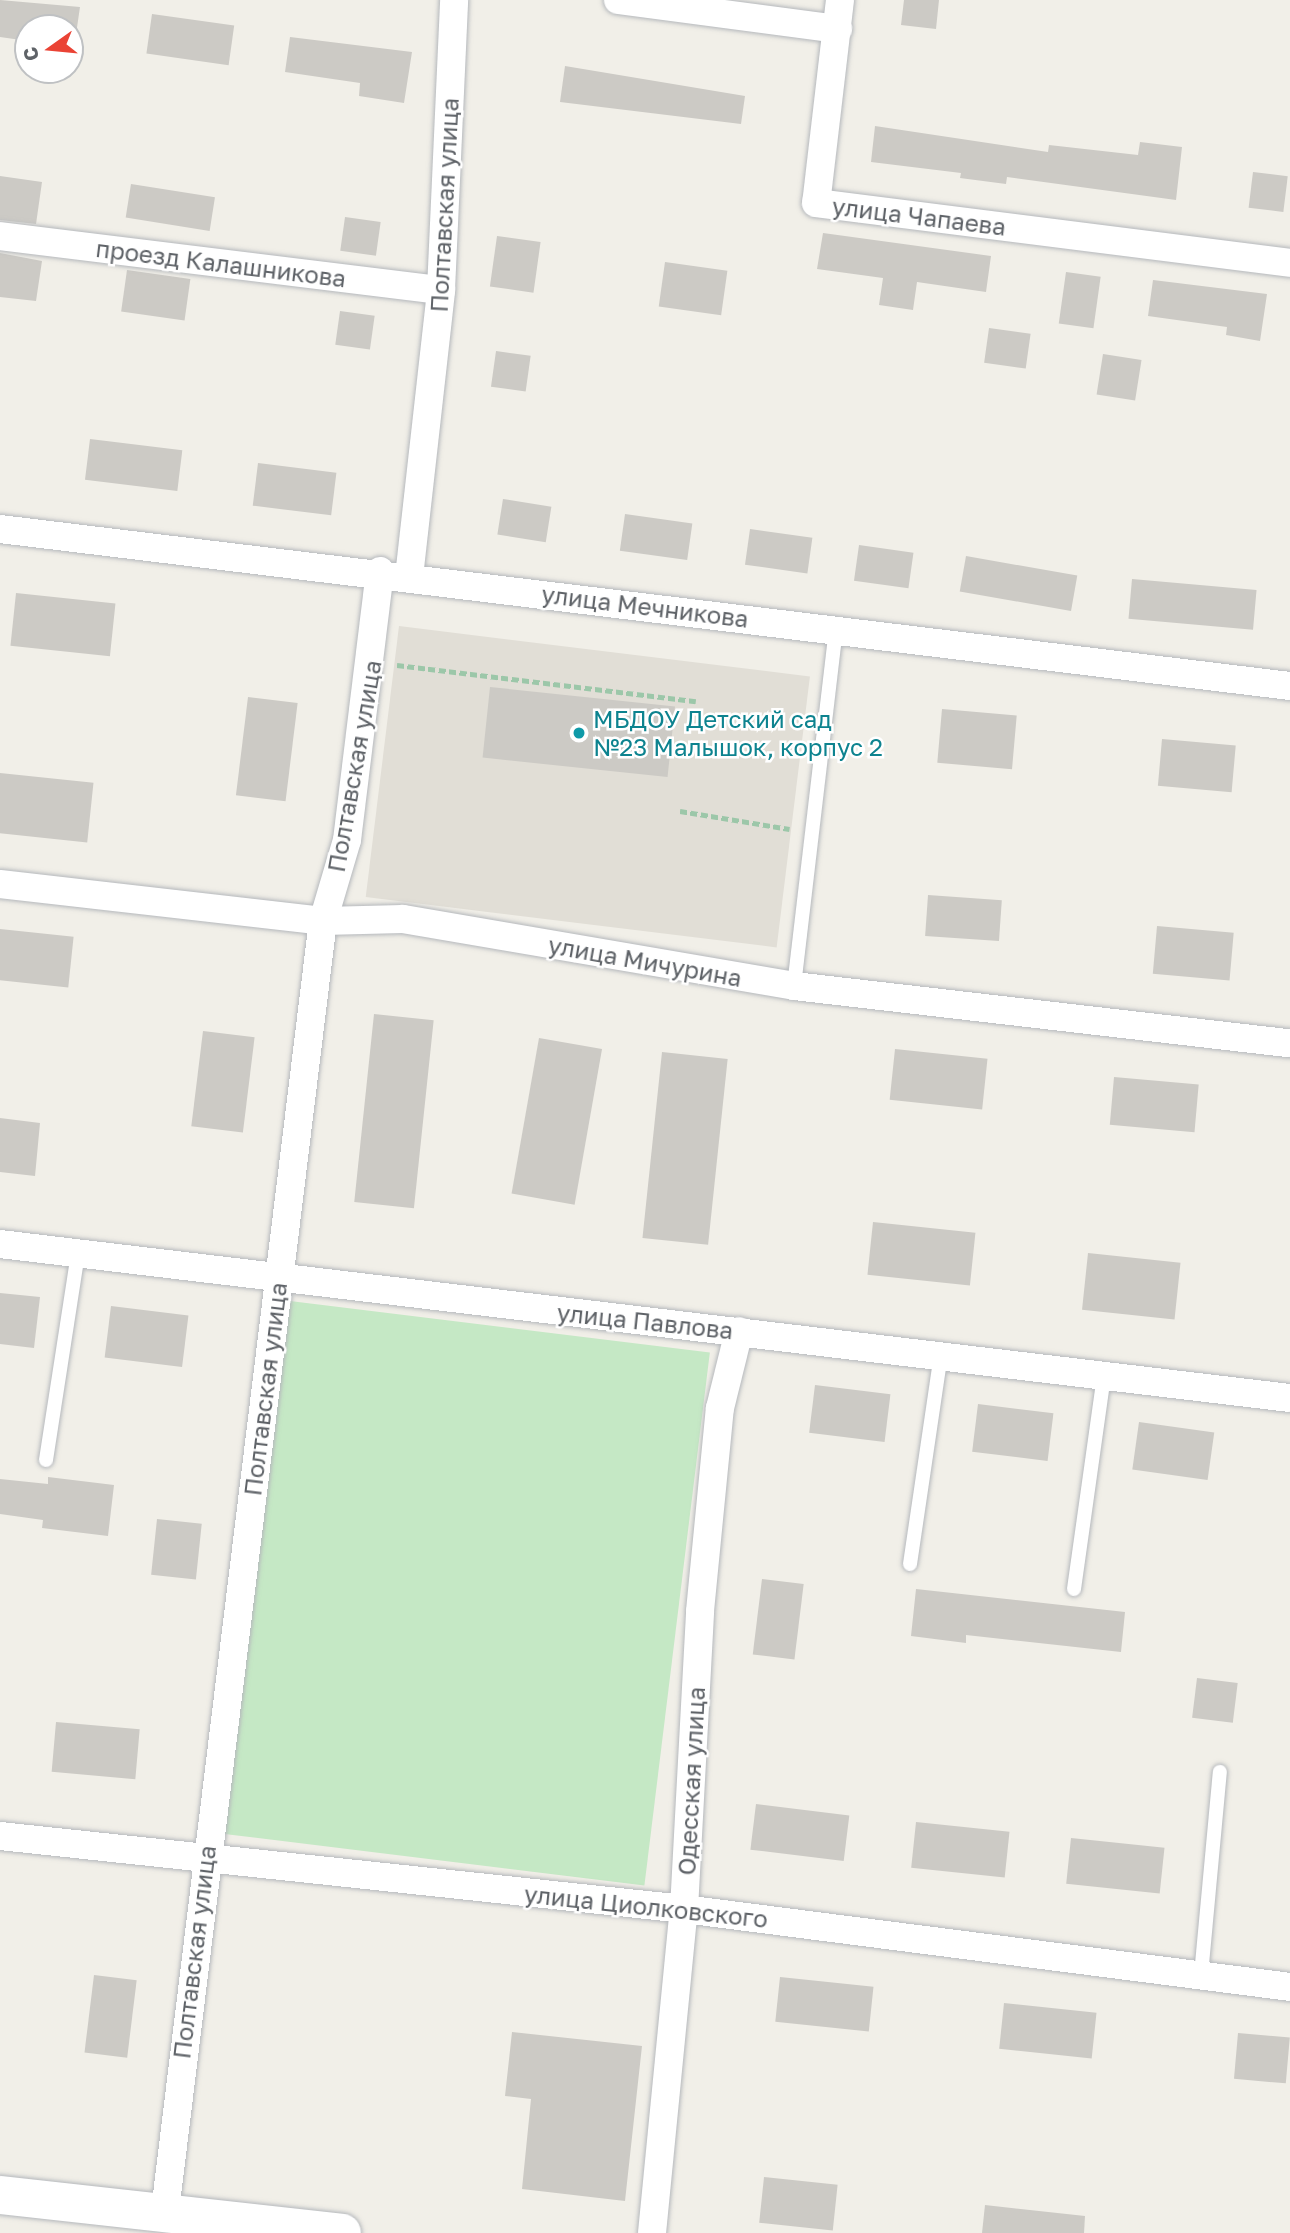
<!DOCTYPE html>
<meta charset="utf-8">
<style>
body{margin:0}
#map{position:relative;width:1290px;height:2233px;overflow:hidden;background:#f1efe8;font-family:"Golos Text",sans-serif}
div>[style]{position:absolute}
.education>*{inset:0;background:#e1ded6;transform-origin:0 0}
.green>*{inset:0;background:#c5e8c5;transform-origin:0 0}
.building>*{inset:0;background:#cccac5;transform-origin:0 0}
.path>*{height:4.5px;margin-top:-2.25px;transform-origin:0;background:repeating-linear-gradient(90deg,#9cc7a9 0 7px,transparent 0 10.5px)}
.roads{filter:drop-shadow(0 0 2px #b5b8bc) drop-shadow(0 0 2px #b5b8bc)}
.lane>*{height:14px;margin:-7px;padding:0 7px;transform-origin:7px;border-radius:7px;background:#fff}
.street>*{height:28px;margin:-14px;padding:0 14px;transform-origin:14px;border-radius:14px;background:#fff}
.secondary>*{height:38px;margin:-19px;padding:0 19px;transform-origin:19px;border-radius:19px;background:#fff}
.dots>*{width:19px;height:19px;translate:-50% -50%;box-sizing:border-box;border:4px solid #fff;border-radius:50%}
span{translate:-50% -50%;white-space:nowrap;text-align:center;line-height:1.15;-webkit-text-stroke:5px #fff;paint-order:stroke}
.street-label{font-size:24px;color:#5f6368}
.culture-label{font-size:24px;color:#0d838f}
.left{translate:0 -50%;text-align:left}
.north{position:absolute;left:14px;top:14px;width:70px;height:70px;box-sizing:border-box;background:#fff;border:2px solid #bfc1c3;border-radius:50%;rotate:255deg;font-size:19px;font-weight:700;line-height:28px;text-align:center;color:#5f6368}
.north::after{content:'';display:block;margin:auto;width:24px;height:32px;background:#ea4335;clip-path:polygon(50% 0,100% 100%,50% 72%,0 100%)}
</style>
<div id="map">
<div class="education">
<i style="left:399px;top:626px;width:414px;height:273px;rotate:7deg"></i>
</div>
<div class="green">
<i style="left:290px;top:1301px;width:423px;height:537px;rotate:7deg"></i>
</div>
<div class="building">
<i style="clip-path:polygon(0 0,80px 7px,74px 48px,70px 28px,28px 28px,28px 41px,0 37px)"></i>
<i style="clip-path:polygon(904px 0,939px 0,936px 29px,901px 25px)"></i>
<i style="left:152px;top:14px;width:83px;height:40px;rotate:8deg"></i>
<i style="clip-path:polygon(290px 37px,412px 52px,404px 103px,359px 96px,360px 83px,285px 72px)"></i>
<i style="clip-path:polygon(565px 66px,745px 96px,741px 124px,560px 102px)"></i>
<i style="clip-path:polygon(875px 126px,1048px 152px,1049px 145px,1138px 155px,1140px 142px,1182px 147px,1176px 200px,1007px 177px,1006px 184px,960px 178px,961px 173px,871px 162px)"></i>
<i style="left:1253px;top:172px;width:35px;height:36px;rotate:7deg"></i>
<i style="clip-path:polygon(0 176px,42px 182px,36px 224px,0 220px)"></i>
<i style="left:131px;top:184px;width:85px;height:34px;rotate:9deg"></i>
<i style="left:345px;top:217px;width:36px;height:34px;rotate:8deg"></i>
<i style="clip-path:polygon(823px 233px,991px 256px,986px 292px,917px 282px,913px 310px,879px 305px,883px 278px,817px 269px)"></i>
<i style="left:497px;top:236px;width:44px;height:51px;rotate:8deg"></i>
<i style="clip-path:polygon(0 253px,42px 261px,36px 301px,0 297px)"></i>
<i style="left:665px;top:262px;width:63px;height:45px;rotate:8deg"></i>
<i style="left:127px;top:270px;width:64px;height:42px;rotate:8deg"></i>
<i style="left:1066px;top:272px;width:35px;height:52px;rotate:8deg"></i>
<i style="clip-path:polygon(1153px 280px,1267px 294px,1260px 341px,1226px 335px,1227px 327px,1148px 316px)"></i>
<i style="left:340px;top:311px;width:35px;height:34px;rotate:8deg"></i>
<i style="left:989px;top:328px;width:42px;height:35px;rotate:8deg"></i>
<i style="left:496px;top:351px;width:35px;height:36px;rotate:8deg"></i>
<i style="left:1103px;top:354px;width:39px;height:41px;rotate:9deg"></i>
<i style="left:90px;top:439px;width:93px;height:41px;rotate:7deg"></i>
<i style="left:258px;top:463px;width:79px;height:43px;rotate:7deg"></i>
<i style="left:503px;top:499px;width:49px;height:36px;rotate:9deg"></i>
<i style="left:625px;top:514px;width:68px;height:37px;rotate:8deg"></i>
<i style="left:750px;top:529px;width:63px;height:36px;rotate:8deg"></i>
<i style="left:859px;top:545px;width:55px;height:36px;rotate:8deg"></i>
<i style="left:966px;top:556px;width:113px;height:36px;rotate:10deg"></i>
<i style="left:1132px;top:579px;width:125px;height:40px;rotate:5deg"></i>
<i style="left:16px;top:593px;width:100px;height:53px;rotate:6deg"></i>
<i style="left:490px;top:687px;width:186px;height:71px;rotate:6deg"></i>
<i style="left:248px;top:697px;width:50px;height:99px;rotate:7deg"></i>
<i style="left:942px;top:709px;width:75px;height:54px;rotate:5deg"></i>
<i style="left:1162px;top:739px;width:74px;height:47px;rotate:5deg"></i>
<i style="left:0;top:773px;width:94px;height:60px;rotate:6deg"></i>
<i style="left:928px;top:895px;width:74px;height:41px;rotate:4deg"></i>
<i style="left:1157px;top:926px;width:77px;height:48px;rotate:5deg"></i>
<i style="left:0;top:929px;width:74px;height:51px;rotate:6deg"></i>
<i style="left:374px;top:1014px;width:60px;height:189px;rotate:6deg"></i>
<i style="left:203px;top:1031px;width:52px;height:96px;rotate:7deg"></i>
<i style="left:539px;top:1038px;width:64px;height:158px;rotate:10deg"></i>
<i style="left:895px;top:1049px;width:93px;height:51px;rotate:6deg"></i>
<i style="left:662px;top:1052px;width:66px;height:187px;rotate:6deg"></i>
<i style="left:1114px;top:1077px;width:85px;height:48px;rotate:5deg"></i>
<i style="clip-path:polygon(0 1118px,40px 1123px,35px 1176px,0 1172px)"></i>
<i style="left:873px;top:1222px;width:103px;height:53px;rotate:6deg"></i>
<i style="left:1088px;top:1253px;width:93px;height:57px;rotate:6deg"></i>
<i style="clip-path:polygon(0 1293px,40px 1297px,34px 1348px,0 1344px)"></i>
<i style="left:111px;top:1306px;width:78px;height:52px;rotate:7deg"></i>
<i style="left:815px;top:1385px;width:76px;height:48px;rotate:7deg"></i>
<i style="left:978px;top:1404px;width:76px;height:48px;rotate:7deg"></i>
<i style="left:1139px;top:1422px;width:76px;height:48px;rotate:8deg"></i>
<i style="clip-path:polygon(48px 1477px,114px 1485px,108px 1536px,42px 1528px,43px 1520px,0 1514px,0 1479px,48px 1484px)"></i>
<i style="left:157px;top:1519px;width:45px;height:56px;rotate:6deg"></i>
<i style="left:762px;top:1579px;width:42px;height:76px;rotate:7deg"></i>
<i style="clip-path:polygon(916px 1589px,1125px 1612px,1121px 1652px,966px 1635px,966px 1643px,911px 1636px)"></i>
<i style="left:1197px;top:1678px;width:41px;height:40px;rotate:7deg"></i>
<i style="left:56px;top:1722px;width:84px;height:50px;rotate:5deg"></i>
<i style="left:756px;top:1804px;width:94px;height:46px;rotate:7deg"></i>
<i style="left:916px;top:1822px;width:94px;height:46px;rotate:6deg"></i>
<i style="left:1071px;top:1838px;width:94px;height:46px;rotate:6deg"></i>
<i style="left:94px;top:1975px;width:43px;height:78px;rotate:7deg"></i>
<i style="left:780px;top:1977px;width:94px;height:45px;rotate:6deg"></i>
<i style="left:1004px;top:2003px;width:93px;height:46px;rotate:6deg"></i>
<i style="clip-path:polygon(512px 2032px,642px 2046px,625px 2201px,522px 2189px,531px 2099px,505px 2096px)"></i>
<i style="left:1238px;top:2033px;width:52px;height:46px;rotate:5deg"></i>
<i style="left:764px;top:2177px;width:74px;height:46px;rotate:6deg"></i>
<i style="clip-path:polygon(985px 2205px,1085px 2216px,1084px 2233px,982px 2233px)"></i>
</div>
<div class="path">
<i style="left:397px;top:665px;width:301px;rotate:6.9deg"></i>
<i style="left:680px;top:811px;width:111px;rotate:9.3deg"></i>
</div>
<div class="roads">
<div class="lane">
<i style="left:794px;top:986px;width:359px;rotate:-83.3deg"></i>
<i style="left:46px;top:1460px;width:208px;rotate:-81.2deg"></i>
<i style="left:910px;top:1564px;width:211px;rotate:-81.6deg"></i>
<i style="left:1074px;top:1589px;width:216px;rotate:-82deg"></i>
<i style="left:1201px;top:1975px;width:204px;rotate:-84.7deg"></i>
</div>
<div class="street">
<i style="left:618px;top:0;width:222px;rotate:7.5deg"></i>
<i style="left:840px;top:0;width:204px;rotate:96.7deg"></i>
<i style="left:816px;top:203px;width:478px;rotate:7.2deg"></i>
<i style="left:0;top:236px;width:444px;rotate:7deg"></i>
<i style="left:0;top:529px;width:1300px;rotate:6.94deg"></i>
<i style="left:409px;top:577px;width:289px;rotate:-83.6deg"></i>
<i style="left:441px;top:290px;width:290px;rotate:-87.4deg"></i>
<i style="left:0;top:884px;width:325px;rotate:6.5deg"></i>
<i style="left:323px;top:921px;width:80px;rotate:-1.4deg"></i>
<i style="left:403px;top:919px;width:397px;rotate:9.7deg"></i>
<i style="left:794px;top:986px;width:499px;rotate:6.6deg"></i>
<i style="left:0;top:1244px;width:1299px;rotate:6.81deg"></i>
<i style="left:0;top:1836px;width:688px;rotate:6.09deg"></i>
<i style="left:684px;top:1909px;width:611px;rotate:7.33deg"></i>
<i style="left:165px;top:2211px;width:1300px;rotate:-83.02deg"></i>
<i style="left:323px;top:921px;width:84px;rotate:-73.5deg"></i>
<i style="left:347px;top:840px;width:271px;rotate:-83deg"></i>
<i style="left:652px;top:2233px;width:326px;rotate:-84.4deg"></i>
<i style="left:684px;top:1909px;width:298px;rotate:-86.9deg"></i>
<i style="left:700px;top:1611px;width:204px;rotate:-84.4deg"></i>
<i style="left:720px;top:1408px;width:79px;rotate:-76.1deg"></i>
</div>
<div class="secondary">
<i style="left:0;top:2195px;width:344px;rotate:6.3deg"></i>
</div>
</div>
<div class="dots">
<i style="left:579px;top:733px;background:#0f9aa8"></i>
</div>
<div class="street-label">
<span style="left:444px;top:205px;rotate:-87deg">Полтавская улица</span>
<span style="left:919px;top:216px;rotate:7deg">улица Чапаева</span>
<span style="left:221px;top:263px;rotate:7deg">проезд Калашникова</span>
<span style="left:645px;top:606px;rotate:7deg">улица Мечникова</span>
<span style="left:354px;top:766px;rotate:-80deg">Полтавская улица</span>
<span style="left:645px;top:961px;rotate:10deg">улица Мичурина</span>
<span style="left:645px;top:1321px;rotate:6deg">улица Павлова</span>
<span style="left:265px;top:1389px;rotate:-83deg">Полтавская улица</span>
<span style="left:691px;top:1781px;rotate:-87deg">Одесская улица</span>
<span style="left:646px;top:1906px;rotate:6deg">улица Циолковского</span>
<span style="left:194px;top:1952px;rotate:-83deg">Полтавская улица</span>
</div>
<div class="culture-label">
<span class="left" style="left:593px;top:733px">МБДОУ Детский сад<br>№23 Малышок, корпус 2</span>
</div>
<div class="north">С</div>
</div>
